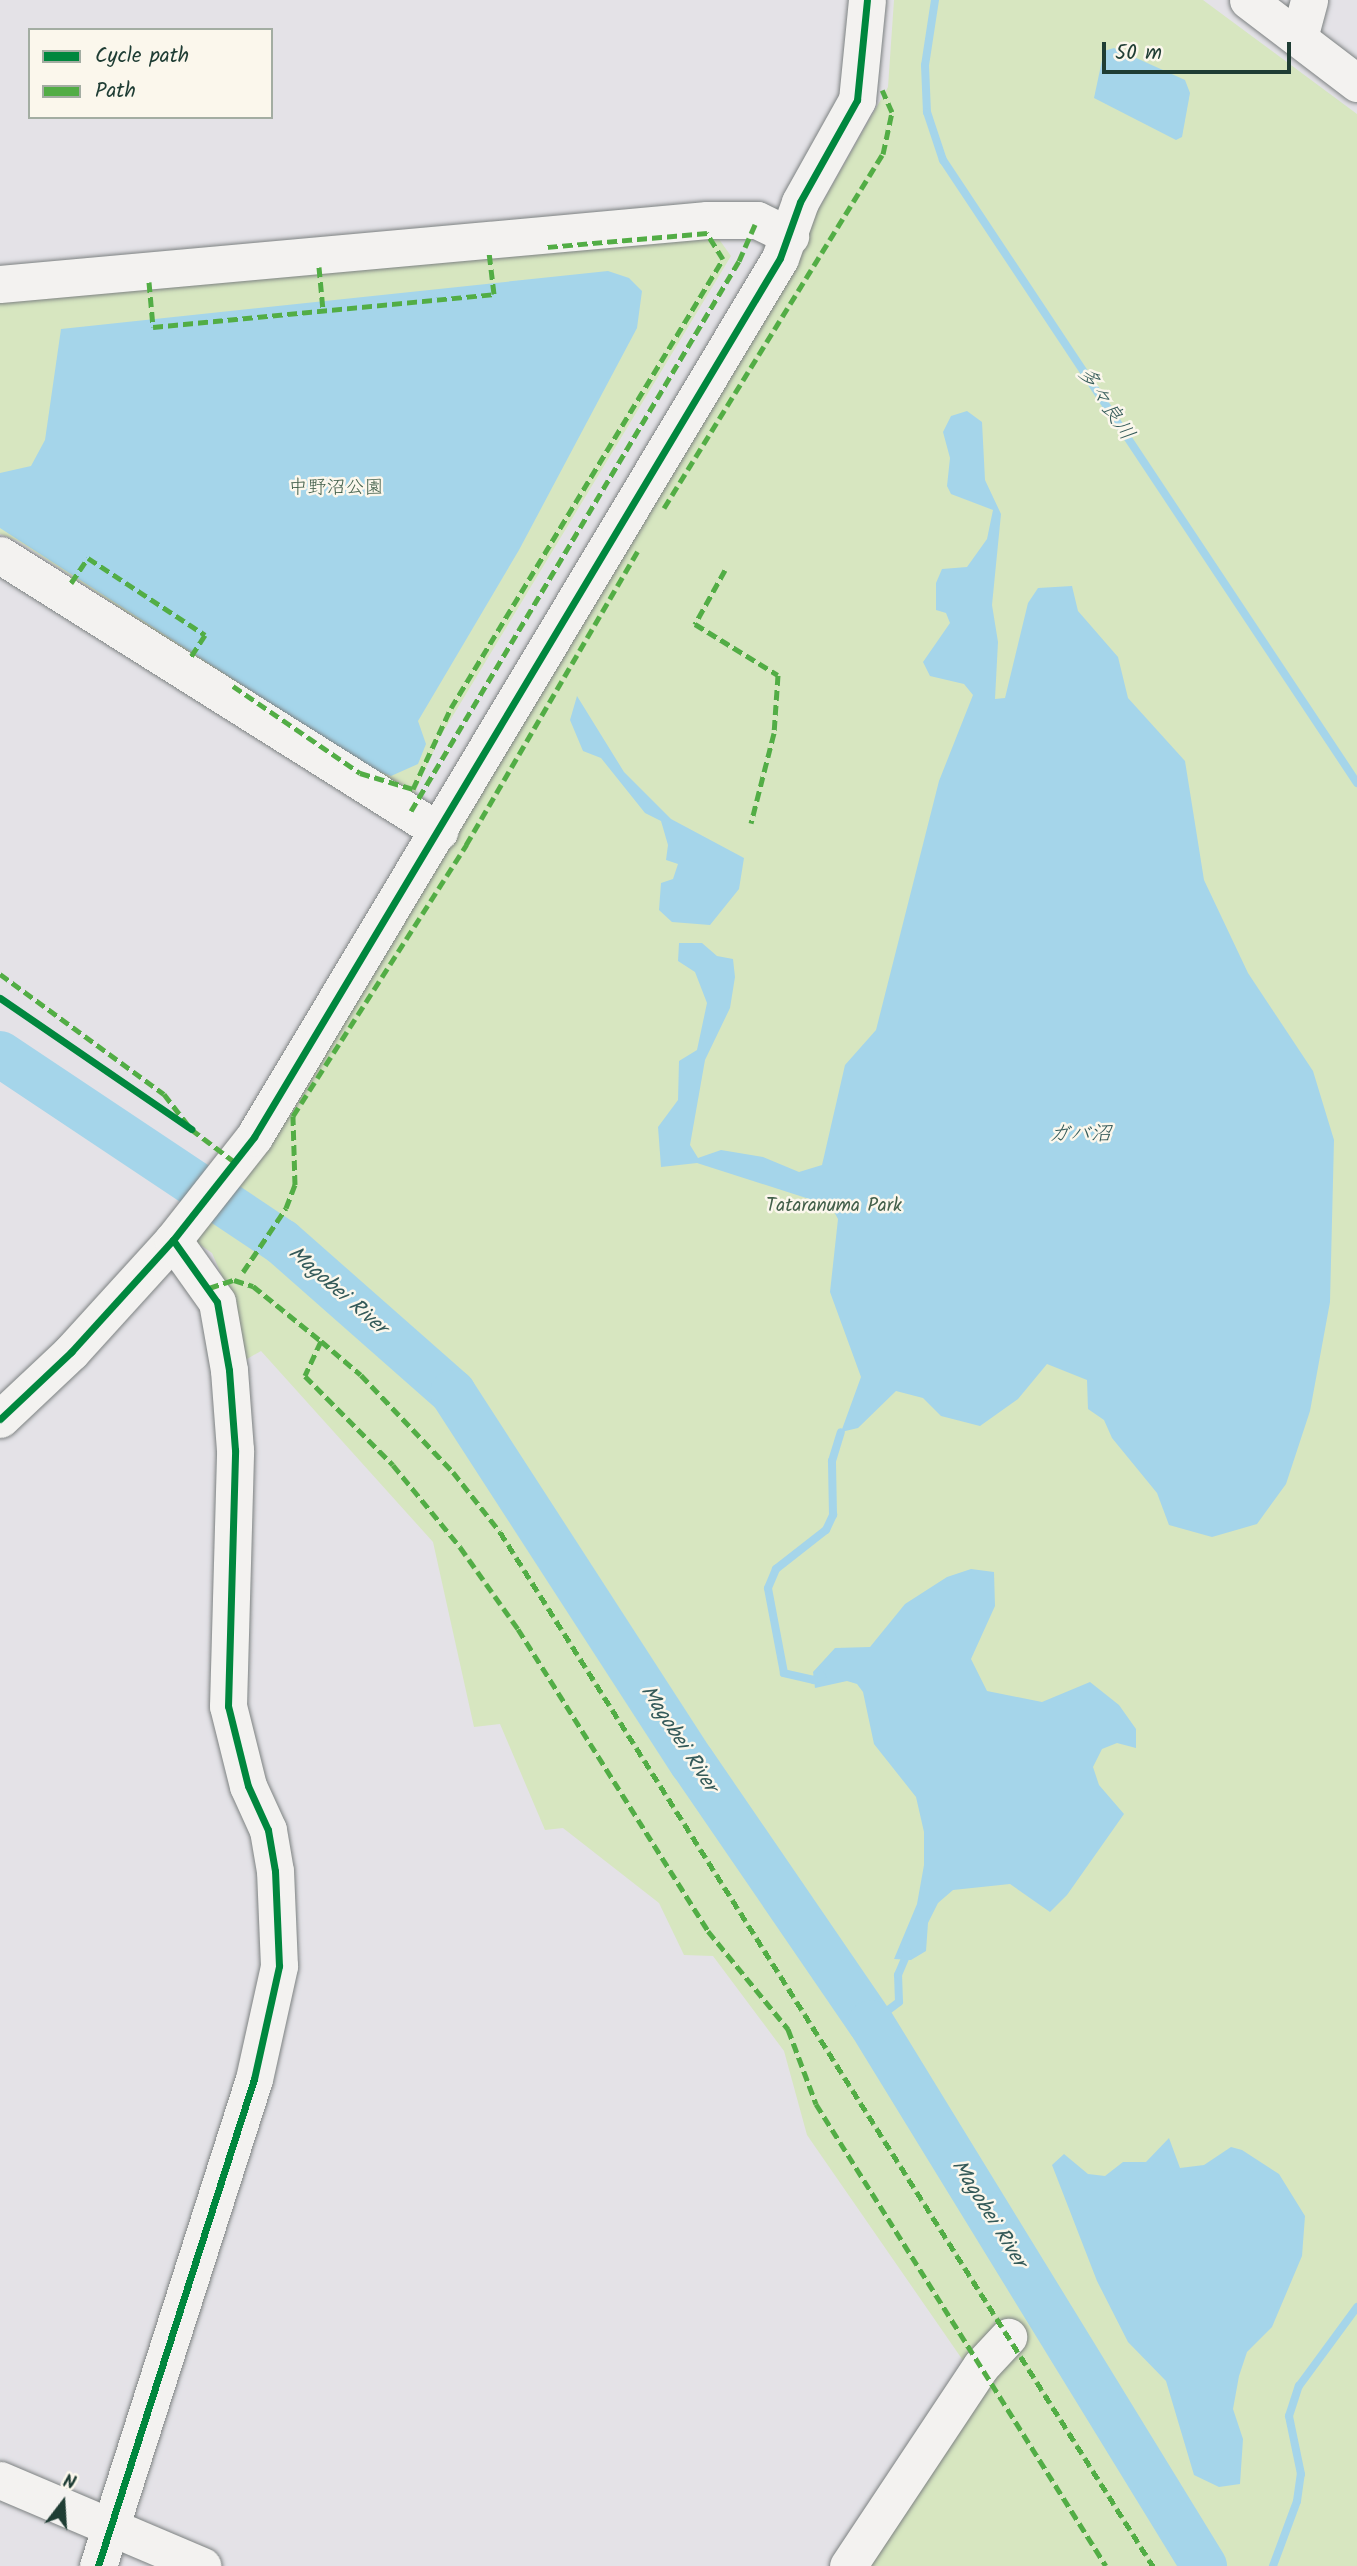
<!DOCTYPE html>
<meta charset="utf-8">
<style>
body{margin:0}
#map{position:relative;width:1357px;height:2566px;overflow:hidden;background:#e4e2e7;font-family:Kalam,"Klee One",sans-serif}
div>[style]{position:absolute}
.green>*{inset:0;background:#d7e6c0}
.water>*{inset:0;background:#a5d5ea}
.stream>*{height:8px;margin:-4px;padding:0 4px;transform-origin:4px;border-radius:4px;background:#a5d5ea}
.river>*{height:46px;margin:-23px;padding:0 23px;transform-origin:23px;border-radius:23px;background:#a5d5ea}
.roads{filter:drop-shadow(0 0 2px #7d8282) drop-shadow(0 0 2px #7d8282)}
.minor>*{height:37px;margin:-18.5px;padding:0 18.5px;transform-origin:18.5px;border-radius:18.5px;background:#f3f2f0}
.quiet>*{height:5px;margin-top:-2.5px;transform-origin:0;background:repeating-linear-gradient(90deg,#52ad45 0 10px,transparent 0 15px)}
.cycleway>*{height:7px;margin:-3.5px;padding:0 3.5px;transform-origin:3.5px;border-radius:3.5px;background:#00873e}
span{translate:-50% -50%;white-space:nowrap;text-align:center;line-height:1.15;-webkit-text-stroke:5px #fbf7ec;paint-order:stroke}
.park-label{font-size:19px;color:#425f4a}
.water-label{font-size:21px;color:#345a59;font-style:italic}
.legend{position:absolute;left:28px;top:28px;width:245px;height:91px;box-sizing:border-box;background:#fbf7ec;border:2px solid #a3ada2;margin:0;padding:9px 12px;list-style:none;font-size:21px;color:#1f3d34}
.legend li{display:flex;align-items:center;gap:14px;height:35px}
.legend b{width:35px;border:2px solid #a3ada2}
.north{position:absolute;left:28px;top:2468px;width:70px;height:70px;-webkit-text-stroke:5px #fbf7ec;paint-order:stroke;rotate:17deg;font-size:19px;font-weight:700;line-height:28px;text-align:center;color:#1f3d34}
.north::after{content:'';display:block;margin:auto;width:24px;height:32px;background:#1f3d34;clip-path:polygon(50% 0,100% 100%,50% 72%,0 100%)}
.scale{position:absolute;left:1102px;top:42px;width:189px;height:32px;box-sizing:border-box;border:4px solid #1f3d34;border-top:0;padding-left:9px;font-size:21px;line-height:24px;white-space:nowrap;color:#1f3d34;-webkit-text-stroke:5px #fbf7ec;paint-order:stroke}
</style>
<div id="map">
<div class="green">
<i style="clip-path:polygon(894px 0,1203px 0,1357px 114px,1357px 2566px,867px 2566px,971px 2372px,807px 2135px,784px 2051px,713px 1956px,684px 1955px,659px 1903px,563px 1828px,545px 1830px,500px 1724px,474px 1727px,433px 1542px,261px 1351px,240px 1363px,234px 1304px,212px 1253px,196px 1242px,194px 1234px,729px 367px,888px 87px)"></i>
<i style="clip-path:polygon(711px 228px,731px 256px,440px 737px,412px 799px,18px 541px,0 534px,0 300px)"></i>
</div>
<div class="water">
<i style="clip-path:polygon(1114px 48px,1185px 80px,1190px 93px,1182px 137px,1176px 140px,1094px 98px,1104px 51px)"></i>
<i style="clip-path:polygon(608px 271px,629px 278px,642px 291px,637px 328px,519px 550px,418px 721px,426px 744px,418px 764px,391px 776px,370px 768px,0 528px,0 473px,31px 466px,45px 440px,61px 329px)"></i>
<i style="clip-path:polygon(967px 411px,982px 422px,985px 480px,1001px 514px,992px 605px,998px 642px,995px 699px,1005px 698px,1028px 603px,1038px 588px,1072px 586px,1078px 611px,1118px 657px,1128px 698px,1185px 761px,1204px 880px,1248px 973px,1313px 1071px,1334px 1140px,1330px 1302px,1310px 1411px,1286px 1484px,1257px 1524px,1212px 1537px,1169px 1525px,1157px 1493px,1112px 1438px,1104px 1420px,1088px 1409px,1087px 1380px,1047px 1364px,1018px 1399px,980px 1426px,941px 1416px,923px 1398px,896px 1391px,858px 1428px,841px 1432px,861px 1377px,830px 1292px,838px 1219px,831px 1206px,697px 1163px,661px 1167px,658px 1127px,678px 1100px,679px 1061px,697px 1050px,707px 1003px,695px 972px,678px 961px,679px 943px,702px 943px,717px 956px,733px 959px,735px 977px,730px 1008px,705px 1060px,690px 1145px,698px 1158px,721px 1150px,763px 1157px,799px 1172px,822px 1165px,845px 1065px,876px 1030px,939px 781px,973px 695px,964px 684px,930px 676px,923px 662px,950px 623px,946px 613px,936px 610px,936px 583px,942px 569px,967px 567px,987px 539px,993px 510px,951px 494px,947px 486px,950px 458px,943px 432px,951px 416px)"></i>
<i style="clip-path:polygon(577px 696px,624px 772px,671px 819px,744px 858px,739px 889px,710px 925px,672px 922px,659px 910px,661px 883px,673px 879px,678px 864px,666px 860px,668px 845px,661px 821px,645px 813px,601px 758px,583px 751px,570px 720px)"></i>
<i style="clip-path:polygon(971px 1569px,994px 1572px,995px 1606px,971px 1659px,987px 1691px,1042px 1702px,1090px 1682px,1119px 1705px,1136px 1729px,1136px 1748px,1117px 1743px,1102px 1749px,1093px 1767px,1099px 1785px,1124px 1814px,1067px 1895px,1050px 1912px,1010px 1884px,953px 1890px,938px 1903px,928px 1923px,926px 1951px,911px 1960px,894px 1959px,917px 1904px,924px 1865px,924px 1832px,916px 1797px,874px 1744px,863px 1692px,857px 1684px,847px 1681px,815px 1688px,813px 1672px,835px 1648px,870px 1647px,905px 1604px,947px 1577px)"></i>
<i style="clip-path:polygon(1169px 2138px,1180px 2168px,1204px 2165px,1231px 2147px,1242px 2150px,1279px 2174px,1305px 2216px,1302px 2256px,1272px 2327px,1247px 2352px,1239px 2376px,1233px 2409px,1243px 2439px,1240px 2484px,1219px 2487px,1194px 2475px,1166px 2381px,1128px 2342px,1097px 2281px,1052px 2165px,1064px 2154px,1088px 2174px,1105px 2176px,1123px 2162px,1146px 2162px)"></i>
</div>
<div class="stream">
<i style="left:935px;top:0;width:66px;rotate:98.7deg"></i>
<i style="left:925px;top:65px;width:47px;rotate:87.6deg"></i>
<i style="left:927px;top:112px;width:51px;rotate:71.6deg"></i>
<i style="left:943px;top:160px;width:748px;rotate:56.39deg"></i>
<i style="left:822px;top:1676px;width:9px;rotate:153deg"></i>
<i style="left:814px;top:1680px;width:31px;rotate:-167deg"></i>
<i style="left:784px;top:1673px;width:86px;rotate:-100.7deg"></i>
<i style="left:768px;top:1588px;width:21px;rotate:-67deg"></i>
<i style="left:776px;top:1569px;width:63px;rotate:-38deg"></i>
<i style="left:826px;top:1530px;width:17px;rotate:-65deg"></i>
<i style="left:833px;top:1515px;width:54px;rotate:-91.1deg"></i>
<i style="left:832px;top:1461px;width:30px;rotate:-73deg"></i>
<i style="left:871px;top:2023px;width:35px;rotate:-37deg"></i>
<i style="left:899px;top:2002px;width:27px;rotate:-92deg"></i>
<i style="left:898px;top:1975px;width:25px;rotate:-67deg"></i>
<i style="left:1273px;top:2566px;width:69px;rotate:-69.7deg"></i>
<i style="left:1297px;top:2501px;width:27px;rotate:-82deg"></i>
<i style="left:1301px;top:2474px;width:59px;rotate:-101.7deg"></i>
<i style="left:1289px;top:2416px;width:32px;rotate:-72deg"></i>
<i style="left:1299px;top:2386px;width:98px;rotate:-53.7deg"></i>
</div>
<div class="river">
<i style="left:0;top:1054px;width:339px;rotate:33.7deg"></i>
<i style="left:282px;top:1242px;width:228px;rotate:41.4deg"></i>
<i style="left:453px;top:1393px;width:440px;rotate:57.1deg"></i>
<i style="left:692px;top:1762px;width:316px;rotate:55.6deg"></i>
<i style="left:871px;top:2023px;width:637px;rotate:58.48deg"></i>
</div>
<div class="roads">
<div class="minor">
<i style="left:1248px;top:0;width:137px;rotate:37.3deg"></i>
<i style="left:1299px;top:38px;width:39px;rotate:-75deg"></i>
<i style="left:0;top:284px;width:710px;rotate:-5.17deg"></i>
<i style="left:707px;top:220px;width:50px"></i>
<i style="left:757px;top:220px;width:37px;rotate:26deg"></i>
<i style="left:0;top:555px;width:519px;rotate:32.16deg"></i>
<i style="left:0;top:1419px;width:98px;rotate:-43.3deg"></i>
<i style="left:71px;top:1352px;width:151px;rotate:-47.7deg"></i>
<i style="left:173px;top:1240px;width:131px;rotate:-51.8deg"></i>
<i style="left:254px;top:1137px;width:1024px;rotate:-59.1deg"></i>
<i style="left:780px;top:258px;width:59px;rotate:-70.3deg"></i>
<i style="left:800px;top:202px;width:117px;rotate:-60.8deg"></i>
<i style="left:857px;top:100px;width:100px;rotate:-84.3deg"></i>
<i style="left:0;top:2480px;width:220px;rotate:23deg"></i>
<i style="left:98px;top:2566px;width:511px;rotate:-72.24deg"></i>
<i style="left:254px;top:2079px;width:116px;rotate:-77.5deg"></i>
<i style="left:279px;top:1966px;width:95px;rotate:-92.4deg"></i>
<i style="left:275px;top:1871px;width:42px;rotate:-99.7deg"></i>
<i style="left:268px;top:1830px;width:48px;rotate:-114.4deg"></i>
<i style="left:248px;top:1786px;width:82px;rotate:-104deg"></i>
<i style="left:228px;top:1706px;width:256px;rotate:-88.4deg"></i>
<i style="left:235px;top:1450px;width:80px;rotate:-94.3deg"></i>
<i style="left:229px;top:1370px;width:69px;rotate:-100deg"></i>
<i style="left:217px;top:1302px;width:76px;rotate:-125.4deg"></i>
<i style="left:848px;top:2566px;width:240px;rotate:-56.4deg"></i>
<i style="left:981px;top:2366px;width:40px;rotate:-47deg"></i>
</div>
</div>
<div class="quiet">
<i style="left:319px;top:267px;width:43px;rotate:84.7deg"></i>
<i style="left:149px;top:282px;width:45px;rotate:84.9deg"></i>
<i style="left:153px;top:327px;width:343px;rotate:-5.5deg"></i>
<i style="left:494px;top:294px;width:42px;rotate:-96.8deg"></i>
<i style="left:664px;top:508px;width:416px;rotate:-58.3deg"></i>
<i style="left:883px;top:154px;width:43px;rotate:-77.9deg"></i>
<i style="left:892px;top:112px;width:24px;rotate:-114deg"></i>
<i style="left:725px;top:570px;width:62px;rotate:119.1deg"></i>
<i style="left:695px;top:624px;width:97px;rotate:31.6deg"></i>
<i style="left:778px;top:675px;width:58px;rotate:93.9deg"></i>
<i style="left:774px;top:733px;width:93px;rotate:104.3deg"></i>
<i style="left:71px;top:583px;width:30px;rotate:-56deg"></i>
<i style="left:88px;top:558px;width:140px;rotate:33.3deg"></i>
<i style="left:205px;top:635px;width:27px;rotate:123deg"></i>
<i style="left:233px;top:686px;width:154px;rotate:34.4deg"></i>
<i style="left:360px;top:773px;width:55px;rotate:16.8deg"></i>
<i style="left:413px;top:789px;width:89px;rotate:-64.9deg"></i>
<i style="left:451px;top:708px;width:525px;rotate:-58.79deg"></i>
<i style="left:723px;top:259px;width:31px;rotate:-122deg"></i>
<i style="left:707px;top:233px;width:162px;rotate:175deg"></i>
<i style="left:411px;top:811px;width:640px;rotate:-59.19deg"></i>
<i style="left:739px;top:261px;width:45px;rotate:-66.3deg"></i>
<i style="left:0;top:974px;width:203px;rotate:36.2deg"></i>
<i style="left:164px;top:1094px;width:44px;rotate:52.4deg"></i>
<i style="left:191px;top:1129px;width:56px;rotate:37.1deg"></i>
<i style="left:243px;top:1272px;width:77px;rotate:-56.1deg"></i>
<i style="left:286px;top:1208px;width:25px;rotate:-69deg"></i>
<i style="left:295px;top:1185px;width:69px;rotate:-91.7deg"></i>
<i style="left:293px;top:1116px;width:322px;rotate:-57.4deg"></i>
<i style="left:466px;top:845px;width:343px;rotate:-59.7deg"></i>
<i style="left:209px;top:1288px;width:26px;rotate:-18deg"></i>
<i style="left:234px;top:1280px;width:20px;rotate:18deg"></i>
<i style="left:253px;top:1286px;width:87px;rotate:39deg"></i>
<i style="left:321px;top:1341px;width:52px;rotate:40.4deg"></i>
<i style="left:361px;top:1375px;width:134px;rotate:46.5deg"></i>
<i style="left:453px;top:1472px;width:76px;rotate:51.9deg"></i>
<i style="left:500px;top:1532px;width:1223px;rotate:57.73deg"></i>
<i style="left:321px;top:1341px;width:38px;rotate:115deg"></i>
<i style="left:305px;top:1376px;width:125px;rotate:45.3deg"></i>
<i style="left:393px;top:1465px;width:106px;rotate:50.7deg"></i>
<i style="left:460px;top:1547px;width:100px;rotate:54.7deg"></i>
<i style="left:518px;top:1629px;width:357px;rotate:57.8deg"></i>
<i style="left:708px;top:1931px;width:127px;rotate:50.8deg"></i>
<i style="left:788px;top:2029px;width:80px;rotate:69.5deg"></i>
<i style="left:816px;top:2104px;width:545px;rotate:57.88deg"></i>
</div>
<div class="cycleway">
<i style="left:0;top:998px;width:232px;rotate:34.4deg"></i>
<i style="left:0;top:1419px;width:98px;rotate:-43.3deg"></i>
<i style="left:71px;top:1352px;width:151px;rotate:-47.7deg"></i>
<i style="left:173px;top:1240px;width:131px;rotate:-51.8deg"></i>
<i style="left:254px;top:1137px;width:1024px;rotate:-59.1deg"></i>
<i style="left:780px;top:258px;width:59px;rotate:-70.3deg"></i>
<i style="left:800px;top:202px;width:117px;rotate:-60.8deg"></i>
<i style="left:857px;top:100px;width:100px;rotate:-84.3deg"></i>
<i style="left:98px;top:2566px;width:511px;rotate:-72.24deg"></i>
<i style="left:254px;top:2079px;width:116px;rotate:-77.5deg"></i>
<i style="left:279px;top:1966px;width:95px;rotate:-92.4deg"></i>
<i style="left:275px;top:1871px;width:42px;rotate:-99.7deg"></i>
<i style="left:268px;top:1830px;width:48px;rotate:-114.4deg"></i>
<i style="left:248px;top:1786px;width:82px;rotate:-104deg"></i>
<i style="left:228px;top:1706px;width:256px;rotate:-88.4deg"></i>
<i style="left:235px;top:1450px;width:80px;rotate:-94.3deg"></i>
<i style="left:229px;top:1370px;width:69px;rotate:-100deg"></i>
<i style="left:217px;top:1302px;width:76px;rotate:-125.4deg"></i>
</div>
<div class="park-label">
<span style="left:336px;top:489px">中野沼公園</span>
<span style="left:834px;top:1207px">Tataranuma Park</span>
</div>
<div class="water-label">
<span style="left:1105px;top:404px;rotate:56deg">多々良川</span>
<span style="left:1080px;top:1135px">ガバ沼</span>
<span style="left:337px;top:1291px;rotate:41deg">Magobei River</span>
<span style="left:678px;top:1739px;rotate:57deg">Magobei River</span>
<span style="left:988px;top:2214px;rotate:58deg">Magobei River</span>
</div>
<ul class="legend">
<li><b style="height:9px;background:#00873e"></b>Cycle path</li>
<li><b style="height:9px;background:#52ad45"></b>Path</li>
</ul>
<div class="north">N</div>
<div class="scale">50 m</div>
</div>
